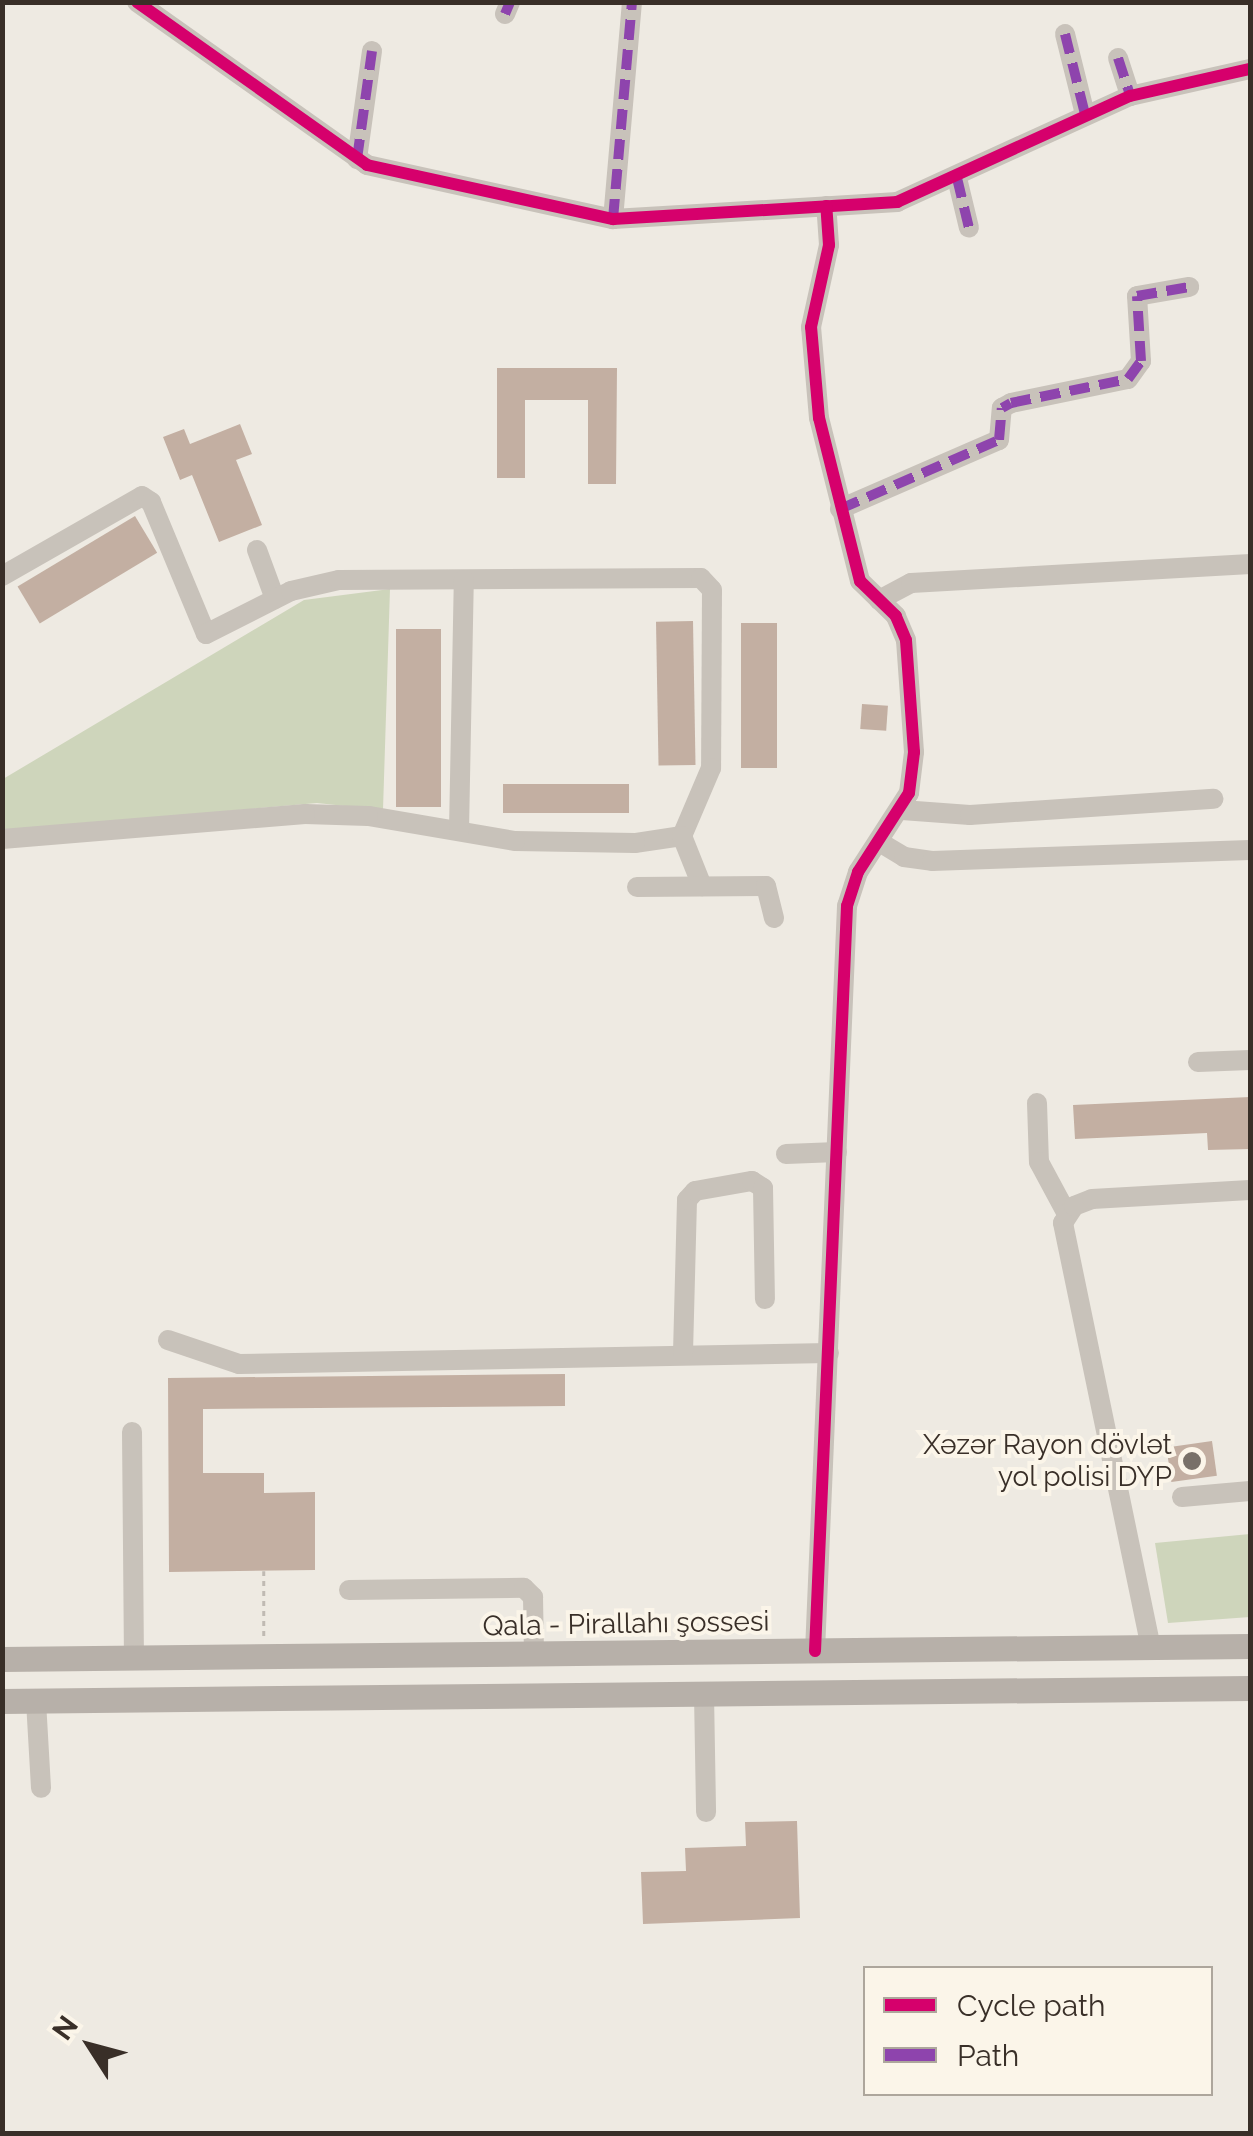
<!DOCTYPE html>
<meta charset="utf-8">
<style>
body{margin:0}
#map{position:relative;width:1253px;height:2136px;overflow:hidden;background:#eeeae2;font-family:Raleway,sans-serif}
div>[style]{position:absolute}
.green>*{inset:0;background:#ced5bb}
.building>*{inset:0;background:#c3afa2;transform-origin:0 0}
.path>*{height:2.5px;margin-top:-1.25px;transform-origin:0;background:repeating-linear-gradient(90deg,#c0bab3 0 5px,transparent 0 10px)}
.minor>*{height:20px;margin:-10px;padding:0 10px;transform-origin:10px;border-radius:10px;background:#c8c2ba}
.major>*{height:25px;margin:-12.5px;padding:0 12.5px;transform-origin:12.5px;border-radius:12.5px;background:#b7b0a9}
.quiet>*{height:10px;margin-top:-5px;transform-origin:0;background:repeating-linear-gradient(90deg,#8e44ad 0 20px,transparent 0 30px)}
.cycleway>*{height:12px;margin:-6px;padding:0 6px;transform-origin:6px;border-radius:6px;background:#d6006c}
.dots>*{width:28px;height:28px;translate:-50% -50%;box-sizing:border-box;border:5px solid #fbf5e9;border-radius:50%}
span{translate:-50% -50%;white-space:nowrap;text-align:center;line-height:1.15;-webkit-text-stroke:8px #fbf5e9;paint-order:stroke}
.poi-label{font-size:28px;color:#392f28}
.right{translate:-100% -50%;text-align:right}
.street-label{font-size:28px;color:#392f28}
.frame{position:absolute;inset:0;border:5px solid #392f28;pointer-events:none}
.legend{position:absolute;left:863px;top:1966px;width:350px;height:130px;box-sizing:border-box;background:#fbf5e9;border:2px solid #ada69c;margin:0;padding:12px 18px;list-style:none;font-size:30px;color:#392f28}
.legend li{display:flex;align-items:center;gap:20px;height:50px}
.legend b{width:50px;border:2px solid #ada69c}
.north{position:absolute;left:40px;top:1996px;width:100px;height:100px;-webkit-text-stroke:8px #fbf5e9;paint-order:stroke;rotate:306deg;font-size:28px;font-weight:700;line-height:40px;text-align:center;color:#392f28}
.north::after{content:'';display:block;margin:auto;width:35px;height:45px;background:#392f28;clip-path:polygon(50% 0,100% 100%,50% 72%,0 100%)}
</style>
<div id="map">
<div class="green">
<i style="clip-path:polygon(390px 589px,383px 810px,317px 803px,3px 831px,3px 779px,304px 600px)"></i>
<i style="clip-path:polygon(1250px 1534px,1250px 1617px,1168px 1623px,1155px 1543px)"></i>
</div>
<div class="building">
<i style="clip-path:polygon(497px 368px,617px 368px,616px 484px,588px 484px,588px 400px,525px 400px,525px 478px,497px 478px)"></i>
<i style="clip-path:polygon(240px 424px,252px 454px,236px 460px,262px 525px,219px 542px,192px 475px,180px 480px,163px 437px,184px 429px,190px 444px)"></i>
<i style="left:135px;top:516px;width:43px;height:137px;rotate:59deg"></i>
<i style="left:693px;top:621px;width:144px;height:37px;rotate:89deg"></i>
<i style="left:741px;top:623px;width:36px;height:145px"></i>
<i style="left:396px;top:629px;width:45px;height:178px"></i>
<i style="left:862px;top:704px;width:26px;height:25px;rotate:4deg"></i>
<i style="left:503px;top:784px;width:126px;height:29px"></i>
<i style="clip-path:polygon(1250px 1097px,1250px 1149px,1208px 1150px,1207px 1133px,1075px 1139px,1073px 1105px)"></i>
<i style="clip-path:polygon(565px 1374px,565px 1406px,203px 1409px,203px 1473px,264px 1473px,264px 1493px,315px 1492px,315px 1570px,169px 1572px,168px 1378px)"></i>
<i style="left:1212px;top:1441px;width:35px;height:46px;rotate:82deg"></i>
<i style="clip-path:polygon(797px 1821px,800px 1918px,643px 1924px,641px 1872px,686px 1871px,685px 1848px,746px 1846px,745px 1822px)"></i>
</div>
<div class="path">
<i style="left:264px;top:1571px;width:65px;rotate:90deg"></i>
</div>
<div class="minor">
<i style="left:137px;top:2px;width:282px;rotate:35.3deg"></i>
<i style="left:367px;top:165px;width:252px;rotate:12.4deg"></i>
<i style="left:613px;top:219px;width:285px;rotate:-3.4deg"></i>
<i style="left:897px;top:202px;width:256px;rotate:-24.5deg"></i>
<i style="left:1130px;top:96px;width:123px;rotate:-12.7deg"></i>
<i style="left:505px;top:14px;width:13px;rotate:-67deg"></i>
<i style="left:1065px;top:34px;width:82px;rotate:76deg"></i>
<i style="left:1118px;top:58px;width:40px;rotate:72deg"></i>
<i style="left:357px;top:159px;width:109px;rotate:-82.1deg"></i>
<i style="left:957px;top:178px;width:51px;rotate:76.5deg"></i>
<i style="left:613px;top:219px;width:218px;rotate:-85deg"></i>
<i style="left:840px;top:509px;width:173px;rotate:-23.5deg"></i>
<i style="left:999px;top:440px;width:32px;rotate:-85deg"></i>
<i style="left:1002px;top:408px;width:10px;rotate:-29deg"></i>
<i style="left:1011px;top:403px;width:119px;rotate:-11.6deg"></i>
<i style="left:1128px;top:379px;width:22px;rotate:-54deg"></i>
<i style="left:1141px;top:361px;width:65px;rotate:-93.5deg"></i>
<i style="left:1137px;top:296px;width:53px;rotate:-9.8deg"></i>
<i style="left:257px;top:550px;width:52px;rotate:69.8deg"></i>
<i style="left:2px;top:576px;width:161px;rotate:-29.7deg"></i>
<i style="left:142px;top:496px;width:11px;rotate:34deg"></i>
<i style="left:151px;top:502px;width:143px;rotate:67.4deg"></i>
<i style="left:206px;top:634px;width:95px;rotate:-26.8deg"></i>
<i style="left:291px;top:591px;width:49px;rotate:-12.9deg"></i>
<i style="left:339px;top:580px;width:362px;rotate:-0.3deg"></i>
<i style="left:701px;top:578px;width:16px;rotate:47deg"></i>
<i style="left:712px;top:590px;width:178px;rotate:90.3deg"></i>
<i style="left:711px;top:768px;width:74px;rotate:113.1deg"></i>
<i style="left:682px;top:836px;width:48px;rotate:171.5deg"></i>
<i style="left:635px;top:843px;width:120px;rotate:-179deg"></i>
<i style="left:515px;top:841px;width:149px;rotate:-170.3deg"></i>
<i style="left:368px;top:816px;width:63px;rotate:-178.2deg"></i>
<i style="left:305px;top:814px;width:304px;rotate:175.3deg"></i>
<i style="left:879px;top:600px;width:36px;rotate:-28deg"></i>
<i style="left:911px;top:583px;width:340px;rotate:-3.2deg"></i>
<i style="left:902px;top:810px;width:68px;rotate:4.2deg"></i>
<i style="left:970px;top:815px;width:244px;rotate:-3.8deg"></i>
<i style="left:459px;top:831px;width:251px;rotate:-88.9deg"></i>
<i style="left:682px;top:836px;width:54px;rotate:68.2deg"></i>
<i style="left:881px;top:843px;width:27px;rotate:31deg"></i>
<i style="left:904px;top:857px;width:28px;rotate:8deg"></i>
<i style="left:932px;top:861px;width:318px;rotate:-2deg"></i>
<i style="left:637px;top:887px;width:129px;rotate:-0.4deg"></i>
<i style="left:766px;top:886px;width:33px;rotate:76deg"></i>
<i style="left:1198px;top:1062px;width:52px;rotate:-2.2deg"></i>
<i style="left:1037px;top:1103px;width:59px;rotate:88.1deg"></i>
<i style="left:1039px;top:1162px;width:59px;rotate:61.7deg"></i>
<i style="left:786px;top:1154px;width:51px;rotate:-2.2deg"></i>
<i style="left:168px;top:1340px;width:75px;rotate:18.7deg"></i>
<i style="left:239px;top:1364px;width:590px;rotate:-1.07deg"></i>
<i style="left:683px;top:1353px;width:153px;rotate:-88.5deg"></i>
<i style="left:687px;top:1200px;width:12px;rotate:-48deg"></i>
<i style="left:695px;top:1191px;width:58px;rotate:-10deg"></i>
<i style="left:752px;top:1181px;width:13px;rotate:32deg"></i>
<i style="left:763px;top:1188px;width:111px;rotate:89deg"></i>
<i style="left:132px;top:1432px;width:227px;rotate:89.5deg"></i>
<i style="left:1182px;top:1497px;width:68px;rotate:-5deg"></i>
<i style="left:349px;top:1590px;width:175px;rotate:-0.7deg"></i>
<i style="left:524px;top:1588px;width:13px;rotate:45deg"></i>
<i style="left:533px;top:1597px;width:59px;rotate:89deg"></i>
<i style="left:1151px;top:1648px;width:434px;rotate:-101.7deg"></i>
<i style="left:1063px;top:1223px;width:20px;rotate:-57deg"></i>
<i style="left:1074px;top:1206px;width:19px;rotate:-21deg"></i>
<i style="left:1092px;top:1199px;width:158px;rotate:-3.3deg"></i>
<i style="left:815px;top:1651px;width:746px;rotate:-87.54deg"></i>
<i style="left:847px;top:906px;width:36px;rotate:-72deg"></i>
<i style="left:858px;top:872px;width:94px;rotate:-57.2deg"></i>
<i style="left:909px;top:793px;width:41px;rotate:-83deg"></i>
<i style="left:914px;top:752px;width:112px;rotate:-94.1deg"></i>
<i style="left:906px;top:640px;width:26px;rotate:-113deg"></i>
<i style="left:896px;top:616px;width:50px;rotate:-135.8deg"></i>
<i style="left:860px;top:581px;width:168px;rotate:-104.1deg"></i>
<i style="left:819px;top:418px;width:91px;rotate:-95deg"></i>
<i style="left:811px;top:327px;width:84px;rotate:-77.6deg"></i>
<i style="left:829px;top:245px;width:39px;rotate:-94deg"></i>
<i style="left:704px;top:1694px;width:118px;rotate:89deg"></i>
<i style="left:36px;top:1701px;width:87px;rotate:86.7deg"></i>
</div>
<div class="major">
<i style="left:2px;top:1659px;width:1248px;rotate:-0.6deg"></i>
<i style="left:2px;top:1701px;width:1248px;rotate:-0.6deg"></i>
</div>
<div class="quiet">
<i style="left:505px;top:14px;width:13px;rotate:-67deg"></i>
<i style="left:1065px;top:34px;width:82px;rotate:76deg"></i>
<i style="left:1118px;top:58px;width:40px;rotate:72deg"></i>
<i style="left:357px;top:159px;width:109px;rotate:-82.1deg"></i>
<i style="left:957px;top:178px;width:51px;rotate:76.5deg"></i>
<i style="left:613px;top:219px;width:218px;rotate:-85deg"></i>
<i style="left:840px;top:509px;width:173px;rotate:-23.5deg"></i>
<i style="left:999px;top:440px;width:32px;rotate:-85deg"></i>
<i style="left:1002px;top:408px;width:10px;rotate:-29deg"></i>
<i style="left:1011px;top:403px;width:119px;rotate:-11.6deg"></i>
<i style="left:1128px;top:379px;width:22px;rotate:-54deg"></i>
<i style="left:1141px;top:361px;width:65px;rotate:-93.5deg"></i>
<i style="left:1137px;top:296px;width:53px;rotate:-9.8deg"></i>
</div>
<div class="cycleway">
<i style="left:137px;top:2px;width:282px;rotate:35.3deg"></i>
<i style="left:367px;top:165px;width:252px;rotate:12.4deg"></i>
<i style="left:613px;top:219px;width:285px;rotate:-3.4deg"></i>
<i style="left:897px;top:202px;width:256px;rotate:-24.5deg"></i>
<i style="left:1130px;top:96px;width:123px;rotate:-12.7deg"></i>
<i style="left:815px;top:1651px;width:746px;rotate:-87.54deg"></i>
<i style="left:847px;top:906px;width:36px;rotate:-72deg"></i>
<i style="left:858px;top:872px;width:94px;rotate:-57.2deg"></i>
<i style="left:909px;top:793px;width:41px;rotate:-83deg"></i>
<i style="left:914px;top:752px;width:112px;rotate:-94.1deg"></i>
<i style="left:906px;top:640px;width:26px;rotate:-113deg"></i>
<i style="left:896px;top:616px;width:50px;rotate:-135.8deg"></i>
<i style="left:860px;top:581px;width:168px;rotate:-104.1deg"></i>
<i style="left:819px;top:418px;width:91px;rotate:-95deg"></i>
<i style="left:811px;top:327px;width:84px;rotate:-77.6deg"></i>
<i style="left:829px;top:245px;width:39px;rotate:-94deg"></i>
</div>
<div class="dots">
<i style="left:1192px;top:1461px;background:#787069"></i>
</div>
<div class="poi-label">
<span class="right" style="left:1172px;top:1461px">Xəzər Rayon dövlət<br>yol polisi DYP</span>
</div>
<div class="street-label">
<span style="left:626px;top:1624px;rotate:-1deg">Qala - Pirallahı şossesi</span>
</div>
<div class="frame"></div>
<ul class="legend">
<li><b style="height:12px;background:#d6006c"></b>Cycle path</li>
<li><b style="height:12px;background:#8e44ad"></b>Path</li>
</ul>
<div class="north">N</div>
</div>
